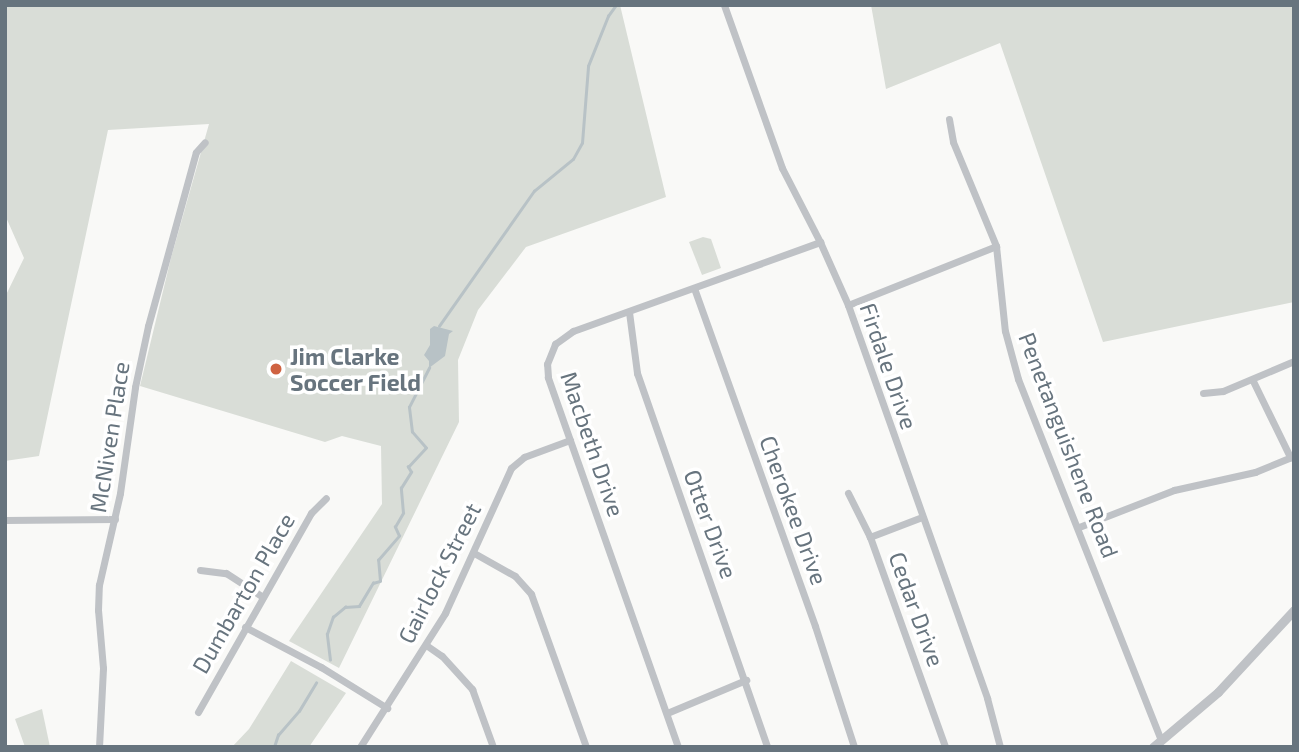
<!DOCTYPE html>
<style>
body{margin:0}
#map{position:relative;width:1299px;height:752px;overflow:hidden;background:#f9f9f7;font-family:"Exo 2",sans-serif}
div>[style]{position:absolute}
.green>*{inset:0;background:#d9ddd7}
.water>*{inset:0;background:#b8c2c6}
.stream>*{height:2.5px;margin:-1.25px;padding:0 1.25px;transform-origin:1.25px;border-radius:1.25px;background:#b8c2c6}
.minor>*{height:7px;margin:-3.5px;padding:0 3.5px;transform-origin:3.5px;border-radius:3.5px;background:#bfc2c6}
.tertiary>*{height:9px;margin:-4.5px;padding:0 4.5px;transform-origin:4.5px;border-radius:4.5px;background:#bfc2c6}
.dots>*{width:19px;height:19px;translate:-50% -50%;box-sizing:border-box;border:4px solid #fff;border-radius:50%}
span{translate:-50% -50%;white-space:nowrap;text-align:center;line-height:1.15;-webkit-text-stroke:7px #fff;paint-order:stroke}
.poi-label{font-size:23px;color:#67747e;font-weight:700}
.left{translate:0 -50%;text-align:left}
.street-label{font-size:23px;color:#67747e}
.frame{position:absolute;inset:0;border:7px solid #67747e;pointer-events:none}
</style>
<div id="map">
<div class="green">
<i style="clip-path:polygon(5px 5px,620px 5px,666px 197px,526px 247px,478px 310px,458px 360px,459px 422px,339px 668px,289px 641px,382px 504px,381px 446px,342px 436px,325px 442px,140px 386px,171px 258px,209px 124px,108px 130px,39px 456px,5px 461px,5px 297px,24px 258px,5px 215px)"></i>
<i style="clip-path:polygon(871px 5px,1294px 5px,1294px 302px,1103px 342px,1000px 43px,886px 89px)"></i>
<i style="clip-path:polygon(703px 237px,711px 239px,721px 268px,702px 275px,689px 242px)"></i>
<i style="clip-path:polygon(291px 661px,346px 693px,309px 747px,232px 747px,249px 729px)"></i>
<i style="clip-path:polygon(42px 709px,50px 747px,25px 747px,15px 719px)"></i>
</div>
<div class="water">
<i style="clip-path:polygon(434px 326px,453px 331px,449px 334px,445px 356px,429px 368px,429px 361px,424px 355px,430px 345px,430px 329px)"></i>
</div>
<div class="stream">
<i style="left:439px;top:326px;width:165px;rotate:-54.9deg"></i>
<i style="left:534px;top:191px;width:50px;rotate:-39.4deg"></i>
<i style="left:573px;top:159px;width:18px;rotate:-61deg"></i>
<i style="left:582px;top:143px;width:77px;rotate:-85.5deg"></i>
<i style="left:588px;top:66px;width:54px;rotate:-68.2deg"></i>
<i style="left:608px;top:16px;width:14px;rotate:-54deg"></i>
<i style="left:330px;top:660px;width:26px;rotate:-97deg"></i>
<i style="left:327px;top:634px;width:18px;rotate:-71deg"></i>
<i style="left:333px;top:617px;width:16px;rotate:-40deg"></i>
<i style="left:345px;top:607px;width:14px;rotate:-4deg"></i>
<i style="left:359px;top:606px;width:27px;rotate:-59deg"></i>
<i style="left:373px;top:583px;width:7px;rotate:-16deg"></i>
<i style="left:380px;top:581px;width:21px;rotate:-95deg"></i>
<i style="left:378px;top:560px;width:32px;rotate:-49deg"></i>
<i style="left:399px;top:536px;width:10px;rotate:-114deg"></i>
<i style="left:395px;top:527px;width:16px;rotate:-60deg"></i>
<i style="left:403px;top:513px;width:25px;rotate:-95deg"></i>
<i style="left:401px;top:488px;width:19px;rotate:-58deg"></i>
<i style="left:411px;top:472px;width:6px;rotate:-121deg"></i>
<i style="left:408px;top:467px;width:26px;rotate:-47deg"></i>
<i style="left:426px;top:448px;width:21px;rotate:-131deg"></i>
<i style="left:412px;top:432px;width:25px;rotate:-97deg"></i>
<i style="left:409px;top:407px;width:44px;rotate:-62.9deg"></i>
<i style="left:274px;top:747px;width:13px;rotate:-72deg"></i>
<i style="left:278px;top:735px;width:32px;rotate:-49deg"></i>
<i style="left:299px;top:711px;width:33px;rotate:-59deg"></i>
</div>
<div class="minor">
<i style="left:724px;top:5px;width:173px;rotate:70.4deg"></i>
<i style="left:782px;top:168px;width:83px;rotate:62.8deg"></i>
<i style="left:820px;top:242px;width:69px;rotate:66deg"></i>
<i style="left:848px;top:305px;width:417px;rotate:70.5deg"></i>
<i style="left:987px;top:698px;width:51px;rotate:75.1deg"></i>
<i style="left:949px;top:119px;width:23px;rotate:80deg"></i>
<i style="left:953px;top:142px;width:113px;rotate:67.5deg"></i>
<i style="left:996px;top:246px;width:85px;rotate:84deg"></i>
<i style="left:1005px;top:331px;width:50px;rotate:74.8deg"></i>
<i style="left:1018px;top:379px;width:388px;rotate:68.4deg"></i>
<i style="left:694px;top:288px;width:359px;rotate:70.3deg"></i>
<i style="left:815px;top:626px;width:127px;rotate:72.1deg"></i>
<i style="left:848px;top:305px;width:159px;rotate:-21.7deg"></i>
<i style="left:629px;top:312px;width:62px;rotate:82.5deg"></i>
<i style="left:637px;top:373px;width:396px;rotate:70.8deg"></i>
<i style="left:1253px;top:381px;width:85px;rotate:64deg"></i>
<i style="left:1203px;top:393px;width:20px;rotate:-6deg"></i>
<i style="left:1223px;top:391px;width:77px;rotate:-22.9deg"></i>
<i style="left:848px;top:493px;width:49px;rotate:63.4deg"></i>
<i style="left:922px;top:517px;width:56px;rotate:159deg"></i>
<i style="left:870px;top:537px;width:223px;rotate:70.3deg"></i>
<i style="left:5px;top:520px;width:110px;rotate:-0.5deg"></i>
<i style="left:1079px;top:527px;width:102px;rotate:-21.3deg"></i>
<i style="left:1174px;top:490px;width:83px;rotate:-12.5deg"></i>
<i style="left:1255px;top:472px;width:42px;rotate:-22.3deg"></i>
<i style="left:474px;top:553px;width:47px;rotate:29.3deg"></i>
<i style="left:515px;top:576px;width:24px;rotate:48deg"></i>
<i style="left:531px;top:594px;width:163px;rotate:70.2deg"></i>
<i style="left:200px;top:570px;width:26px;rotate:7deg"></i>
<i style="left:226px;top:573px;width:44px;rotate:33deg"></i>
<i style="left:245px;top:627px;width:86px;rotate:27.8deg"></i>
<i style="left:321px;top:667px;width:78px;rotate:31.8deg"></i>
<i style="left:426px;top:645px;width:19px;rotate:35deg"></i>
<i style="left:442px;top:656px;width:45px;rotate:47.7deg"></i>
<i style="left:472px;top:689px;width:62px;rotate:70.1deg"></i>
<i style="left:198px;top:712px;width:229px;rotate:-60.4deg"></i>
<i style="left:311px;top:513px;width:21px;rotate:-45deg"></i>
<i style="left:667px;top:713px;width:86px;rotate:-22.7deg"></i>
<i style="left:99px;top:747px;width:79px;rotate:-87.1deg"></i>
<i style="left:103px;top:668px;width:58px;rotate:-94.9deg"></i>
<i style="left:98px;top:610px;width:25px;rotate:-88deg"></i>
<i style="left:99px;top:585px;width:94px;rotate:-77.1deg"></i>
<i style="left:120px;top:493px;width:107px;rotate:-81.9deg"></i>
<i style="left:135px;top:387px;width:62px;rotate:-78deg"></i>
<i style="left:148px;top:326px;width:180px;rotate:-74.6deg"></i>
<i style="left:196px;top:152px;width:13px;rotate:-48deg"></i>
<i style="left:360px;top:747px;width:159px;rotate:-57.6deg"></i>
<i style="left:445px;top:613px;width:159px;rotate:-65.5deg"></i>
<i style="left:511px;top:468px;width:17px;rotate:-40deg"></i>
<i style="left:524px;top:457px;width:49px;rotate:-20.3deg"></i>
<i style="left:678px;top:747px;width:392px;rotate:-109.4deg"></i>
<i style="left:548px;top:377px;width:13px;rotate:-94deg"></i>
<i style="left:547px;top:364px;width:22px;rotate:-68deg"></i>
<i style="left:555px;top:344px;width:22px;rotate:-36deg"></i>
<i style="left:573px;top:331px;width:263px;rotate:-19.8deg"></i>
</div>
<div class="tertiary">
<i style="left:1153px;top:747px;width:85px;rotate:-40.2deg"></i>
<i style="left:1218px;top:692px;width:112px;rotate:-47.2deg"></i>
</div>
<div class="dots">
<i style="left:276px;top:369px;background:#cf6241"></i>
</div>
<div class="poi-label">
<span class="left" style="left:290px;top:369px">Jim Clarke<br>Soccer Field</span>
</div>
<div class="street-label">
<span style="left:889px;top:366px;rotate:71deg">Firdale Drive</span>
<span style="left:109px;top:437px;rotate:-81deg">McNiven Place</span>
<span style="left:593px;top:444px;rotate:71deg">Macbeth Drive</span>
<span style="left:1069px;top:445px;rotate:69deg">Penetanguishene Road</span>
<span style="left:794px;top:510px;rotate:70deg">Cherokee Drive</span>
<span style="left:711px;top:524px;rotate:70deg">Otter Drive</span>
<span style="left:439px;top:573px;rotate:-63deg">Gairlock Street</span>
<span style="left:243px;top:593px;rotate:-60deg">Dumbarton Place</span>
<span style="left:917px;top:609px;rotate:70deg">Cedar Drive</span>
</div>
<div class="frame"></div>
</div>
